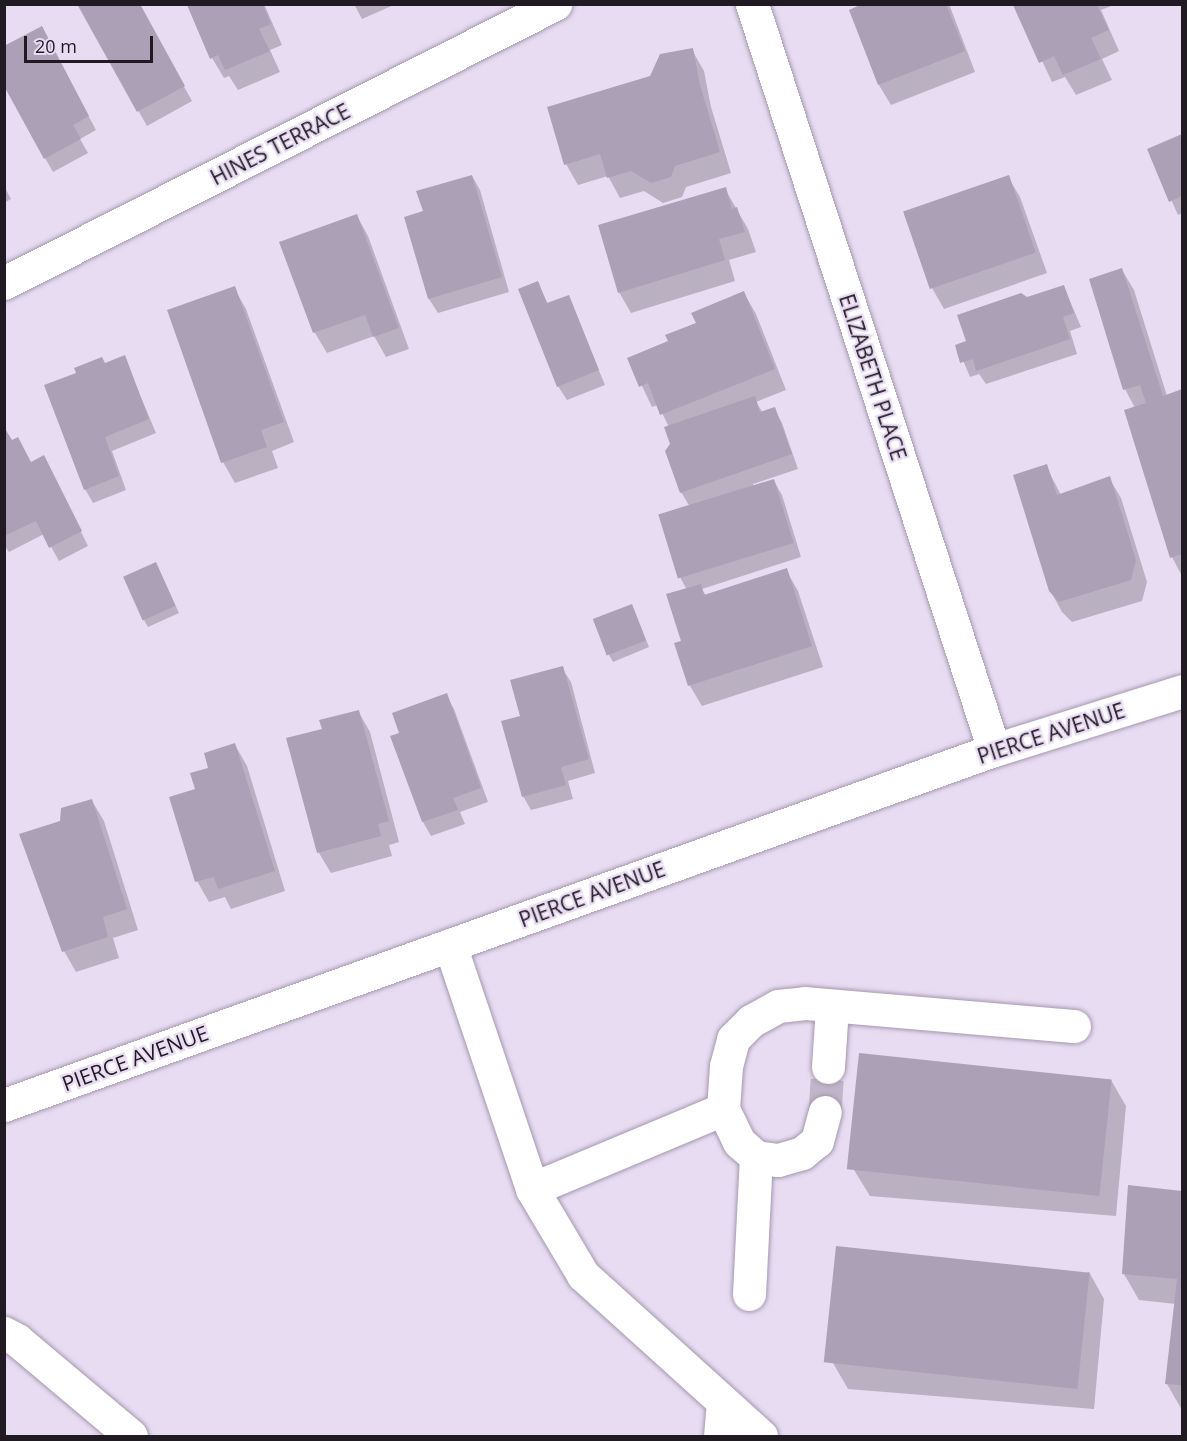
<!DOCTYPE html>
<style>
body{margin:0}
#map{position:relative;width:1187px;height:1441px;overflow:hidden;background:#e8dcf3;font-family:"Open Sans",sans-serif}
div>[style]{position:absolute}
.shadow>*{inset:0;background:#0003}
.building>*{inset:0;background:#aca0b6;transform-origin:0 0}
.minor-tunnel>*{height:33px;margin-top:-16.5px;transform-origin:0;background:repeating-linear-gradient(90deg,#c0b5c9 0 33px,transparent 0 49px)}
.roads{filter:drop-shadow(0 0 2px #a498ae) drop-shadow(0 0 2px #a498ae)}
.minor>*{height:33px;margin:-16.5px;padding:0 16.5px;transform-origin:16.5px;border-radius:16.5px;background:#fff}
.major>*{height:33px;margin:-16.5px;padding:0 16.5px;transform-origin:16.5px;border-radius:16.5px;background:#fff}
span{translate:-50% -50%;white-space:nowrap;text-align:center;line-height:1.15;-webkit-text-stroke:4.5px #e8dcf3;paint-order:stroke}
.street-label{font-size:21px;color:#201b23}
.frame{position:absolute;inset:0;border:6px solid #201b23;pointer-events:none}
.scale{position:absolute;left:24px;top:36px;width:129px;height:27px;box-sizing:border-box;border:3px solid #201b23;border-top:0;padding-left:8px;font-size:18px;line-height:21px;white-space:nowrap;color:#201b23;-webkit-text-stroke:4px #e8dcf3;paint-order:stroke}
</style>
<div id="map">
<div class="shadow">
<i style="clip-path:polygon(138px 4px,192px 101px,147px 126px,79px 5px)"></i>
<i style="clip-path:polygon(189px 4px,264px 4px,282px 45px,270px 50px,280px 72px,238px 90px,229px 76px,224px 78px,212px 58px)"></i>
<i style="clip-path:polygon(354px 4px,396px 4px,362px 19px)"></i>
<i style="clip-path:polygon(866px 4px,949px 4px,975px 72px,891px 105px,879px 85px)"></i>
<i style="clip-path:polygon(1015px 4px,1110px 4px,1111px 6px,1101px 10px,1119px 51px,1102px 59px,1112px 80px,1076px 95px,1065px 77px,1052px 82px)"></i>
<i style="clip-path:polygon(49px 42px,96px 130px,80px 139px,88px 153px,53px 172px,45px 158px)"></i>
<i style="clip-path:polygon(692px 50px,704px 71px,711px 107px,731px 173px,686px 187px,682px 197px,663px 203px,644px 191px,620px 198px,608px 176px,578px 185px,566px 164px,651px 77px)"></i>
<i style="clip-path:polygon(1182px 136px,1182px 213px,1178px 215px,1149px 150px)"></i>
<i style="clip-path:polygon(472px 176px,480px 190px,509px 292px,438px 313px,429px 299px,406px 218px,425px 212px)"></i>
<i style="clip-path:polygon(1008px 177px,1020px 197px,1047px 273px,944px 309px,932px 288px)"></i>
<i style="clip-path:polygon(4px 186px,11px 199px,4px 203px)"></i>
<i style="clip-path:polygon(725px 189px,748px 229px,756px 252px,729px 260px,735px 281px,631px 313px,619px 292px)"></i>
<i style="clip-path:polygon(357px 216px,368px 236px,409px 349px,386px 357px,374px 336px,327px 353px,315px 333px,281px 243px)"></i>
<i style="clip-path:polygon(1122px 270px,1134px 290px,1167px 396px,1182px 391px,1182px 576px,1172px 557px,1135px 408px,1125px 389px)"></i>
<i style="clip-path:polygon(537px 283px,548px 304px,568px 296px,605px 385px,567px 400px,558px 386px)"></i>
<i style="clip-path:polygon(1064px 287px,1081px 327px,1070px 331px,1077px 354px,986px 384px,979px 374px,970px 377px,957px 346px,968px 342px,1026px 299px)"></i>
<i style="clip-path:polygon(234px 288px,246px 309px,294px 442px,272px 451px,278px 468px,235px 483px,223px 462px)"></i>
<i style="clip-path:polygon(744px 293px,756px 314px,786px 390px,756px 402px,763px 413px,774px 409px,782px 423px,798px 469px,753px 484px,754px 487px,774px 481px,782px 495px,801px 557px,702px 589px,706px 596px,786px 570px,798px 591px,823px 667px,702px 706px,690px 686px,676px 644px,683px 642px,687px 590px,681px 579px,661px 517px,690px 507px,681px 492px,669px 427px,658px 405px,652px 407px,629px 359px,670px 342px)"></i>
<i style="clip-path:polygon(124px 357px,156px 433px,112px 451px,126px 490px,93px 503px,85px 489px,105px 365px)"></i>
<i style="clip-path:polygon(4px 430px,12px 442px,31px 464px,51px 471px,88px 546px,59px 561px,44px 534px,9px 552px,4px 545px)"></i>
<i style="clip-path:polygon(1046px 466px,1061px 495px,1109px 478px,1121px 498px,1147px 582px,1142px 601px,1072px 622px,1062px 612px,1050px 590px)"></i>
<i style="clip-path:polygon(159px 570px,179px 613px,148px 627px,144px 620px)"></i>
<i style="clip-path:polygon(635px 612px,649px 647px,613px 662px,609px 655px)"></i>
<i style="clip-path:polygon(562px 668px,571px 682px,595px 773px,568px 781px,573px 799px,531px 810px,523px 796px,522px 717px)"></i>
<i style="clip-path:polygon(446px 695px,454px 709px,488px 802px,460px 812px,465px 824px,431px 836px,423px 822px,392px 737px,401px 734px)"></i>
<i style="clip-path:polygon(358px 711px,370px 732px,399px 842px,389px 845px,392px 856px,331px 873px,319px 853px,288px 740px,324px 730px)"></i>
<i style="clip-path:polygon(235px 745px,247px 766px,285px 891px,231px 909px,225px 897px,209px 902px,197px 881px,196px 790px,210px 769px)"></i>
<i style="clip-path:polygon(92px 801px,104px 821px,138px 930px,113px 938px,119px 958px,76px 972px,64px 951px,61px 822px)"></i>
<i style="clip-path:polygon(1111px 1080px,1126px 1106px,1116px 1216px,870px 1196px,854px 1170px)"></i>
<i style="clip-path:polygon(1130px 1186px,1182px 1192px,1182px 1410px,1167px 1384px,1176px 1304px,1139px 1300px,1124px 1274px)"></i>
<i style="clip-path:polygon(1089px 1272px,1104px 1299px,1094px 1409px,848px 1389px,833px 1363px)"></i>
</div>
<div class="building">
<i style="clip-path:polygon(77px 4px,140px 4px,185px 86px,137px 112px)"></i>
<i style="clip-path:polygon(862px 4px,946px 4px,965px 51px,878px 85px,849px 10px)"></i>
<i style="clip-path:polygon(187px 5px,263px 5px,271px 24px,259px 29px,270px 51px,225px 70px,218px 55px,210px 59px)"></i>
<i style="clip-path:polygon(1013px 5px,1097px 5px,1109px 30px,1091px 38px,1101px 59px,1063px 75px,1054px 56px,1039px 63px)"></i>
<i style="clip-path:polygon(42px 26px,89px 116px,73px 125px,81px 139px,44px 159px,4px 86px,4px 46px)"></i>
<i style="clip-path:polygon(693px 48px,700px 85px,720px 152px,675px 166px,671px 177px,651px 183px,631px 171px,607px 178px,600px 154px,564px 165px,547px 107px,650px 76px,660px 54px)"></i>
<i style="clip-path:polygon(1182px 134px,1182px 196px,1169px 202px,1147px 149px)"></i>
<i style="clip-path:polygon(472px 175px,502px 277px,428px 299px,404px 217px,423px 211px,416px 191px)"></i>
<i style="left:1009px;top:175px;width:82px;height:112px;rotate:71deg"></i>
<i style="clip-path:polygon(726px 187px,732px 209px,737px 207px,745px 232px,719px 239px,725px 260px,618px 293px,598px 225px)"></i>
<i style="clip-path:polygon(357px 214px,399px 328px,373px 337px,365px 315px,313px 333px,279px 242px)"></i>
<i style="clip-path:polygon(1122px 268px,1163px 396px,1182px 389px,1182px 554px,1170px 558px,1124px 410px,1146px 403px,1140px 385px,1123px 390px,1089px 279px)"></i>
<i style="clip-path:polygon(538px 281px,547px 303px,569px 295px,599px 370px,557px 387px,518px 289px)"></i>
<i style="clip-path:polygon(1064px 285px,1074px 313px,1063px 317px,1070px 339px,976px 371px,973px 359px,960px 363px,955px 345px,966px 341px,957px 315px,1021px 293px,1027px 297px)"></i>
<i style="clip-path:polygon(235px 286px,284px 422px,261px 430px,267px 447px,221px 463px,167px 310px)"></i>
<i style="clip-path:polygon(744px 291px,775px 369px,660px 415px,648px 383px,639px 387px,627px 358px,668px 341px,665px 335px,696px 323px,691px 313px)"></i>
<i style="clip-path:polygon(125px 355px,149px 419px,105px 437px,119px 476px,84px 490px,44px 385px,76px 373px,74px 368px,102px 357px,105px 363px)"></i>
<i style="clip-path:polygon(755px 396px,760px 412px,775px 407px,792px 454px,680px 493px,665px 451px,670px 444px,664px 427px)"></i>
<i style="clip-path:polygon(4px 427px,12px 440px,18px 437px,31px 462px,44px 455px,82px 531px,49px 548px,36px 521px,4px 536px)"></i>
<i style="clip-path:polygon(1047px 464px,1057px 495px,1110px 476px,1136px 560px,1131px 580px,1059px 602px,1049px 591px,1013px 475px)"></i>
<i style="left:774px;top:479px;width:67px;height:121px;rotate:73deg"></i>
<i style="left:156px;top:562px;width:48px;height:36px;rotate:66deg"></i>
<i style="clip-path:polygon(787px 568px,812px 646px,688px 686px,674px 643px,681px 641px,666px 594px,701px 584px,704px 595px)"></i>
<i style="left:632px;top:604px;width:39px;height:42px;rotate:69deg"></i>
<i style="clip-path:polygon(563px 666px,589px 759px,561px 767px,566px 785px,522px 797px,501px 721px,520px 716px,510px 680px)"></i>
<i style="clip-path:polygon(447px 693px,481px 788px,453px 798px,458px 810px,422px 822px,390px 736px,399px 733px,392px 713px)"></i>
<i style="clip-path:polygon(359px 710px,389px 821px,378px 824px,381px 836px,317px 853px,286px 738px,322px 729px,319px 720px)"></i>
<i style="clip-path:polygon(235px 743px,275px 871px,218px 889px,214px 877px,195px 882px,169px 797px,195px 789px,190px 773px,208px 768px,204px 753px)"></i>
<i style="clip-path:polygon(92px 799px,127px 909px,103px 917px,108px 937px,62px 952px,19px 834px,60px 821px,61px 808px)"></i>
<i style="left:859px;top:1053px;width:254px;height:117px;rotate:6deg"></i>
<i style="clip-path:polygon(1128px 1185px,1182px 1191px,1182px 1385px,1165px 1384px,1177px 1279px,1122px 1274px)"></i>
<i style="left:836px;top:1246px;width:255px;height:117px;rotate:6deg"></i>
</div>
<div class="minor-tunnel">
<i style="left:825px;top:1112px;width:45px;rotate:-86.2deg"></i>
</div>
<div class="roads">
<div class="minor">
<i style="left:752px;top:4px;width:784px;rotate:72.03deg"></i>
<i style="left:4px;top:283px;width:618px;rotate:-26.86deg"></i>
<i style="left:450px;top:945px;width:257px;rotate:71.4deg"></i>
<i style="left:532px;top:1189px;width:100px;rotate:59.3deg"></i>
<i style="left:583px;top:1275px;width:240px;rotate:42.1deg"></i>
<i style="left:828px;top:1067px;width:61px;rotate:-86.2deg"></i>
<i style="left:723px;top:1109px;width:37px;rotate:64deg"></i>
<i style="left:739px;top:1142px;width:23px;rotate:41deg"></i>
<i style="left:756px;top:1157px;width:22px;rotate:8deg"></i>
<i style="left:778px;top:1160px;width:25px;rotate:-16deg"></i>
<i style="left:802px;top:1153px;width:19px;rotate:-39deg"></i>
<i style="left:817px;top:1141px;width:30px;rotate:-75deg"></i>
<i style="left:532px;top:1189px;width:207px;rotate:-22.7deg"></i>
<i style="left:723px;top:1109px;width:43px;rotate:-86deg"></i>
<i style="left:726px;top:1066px;width:28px;rotate:-75deg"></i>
<i style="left:733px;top:1039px;width:25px;rotate:-45deg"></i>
<i style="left:751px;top:1021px;width:31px;rotate:-29deg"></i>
<i style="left:778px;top:1006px;width:27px;rotate:-6deg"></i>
<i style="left:805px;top:1003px;width:270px;rotate:4.9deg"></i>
<i style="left:749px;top:1294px;width:137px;rotate:-87.1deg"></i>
<i style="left:4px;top:1333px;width:15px;rotate:28deg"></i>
<i style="left:17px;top:1340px;width:149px;rotate:40.1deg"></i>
<i style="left:720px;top:1436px;width:33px;rotate:-85deg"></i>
</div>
<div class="major">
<i style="left:4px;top:1105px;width:1052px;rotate:-19.73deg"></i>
<i style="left:994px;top:750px;width:197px;rotate:-17.4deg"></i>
</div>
</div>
<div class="street-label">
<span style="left:280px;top:144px;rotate:-27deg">HINES TERRACE</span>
<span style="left:873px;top:377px;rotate:72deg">ELIZABETH PLACE</span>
<span style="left:1051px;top:733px;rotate:-18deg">PIERCE AVENUE</span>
<span style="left:592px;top:894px;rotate:-20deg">PIERCE AVENUE</span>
<span style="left:135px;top:1058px;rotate:-20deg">PIERCE AVENUE</span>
</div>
<div class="frame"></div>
<div class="scale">20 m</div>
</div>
